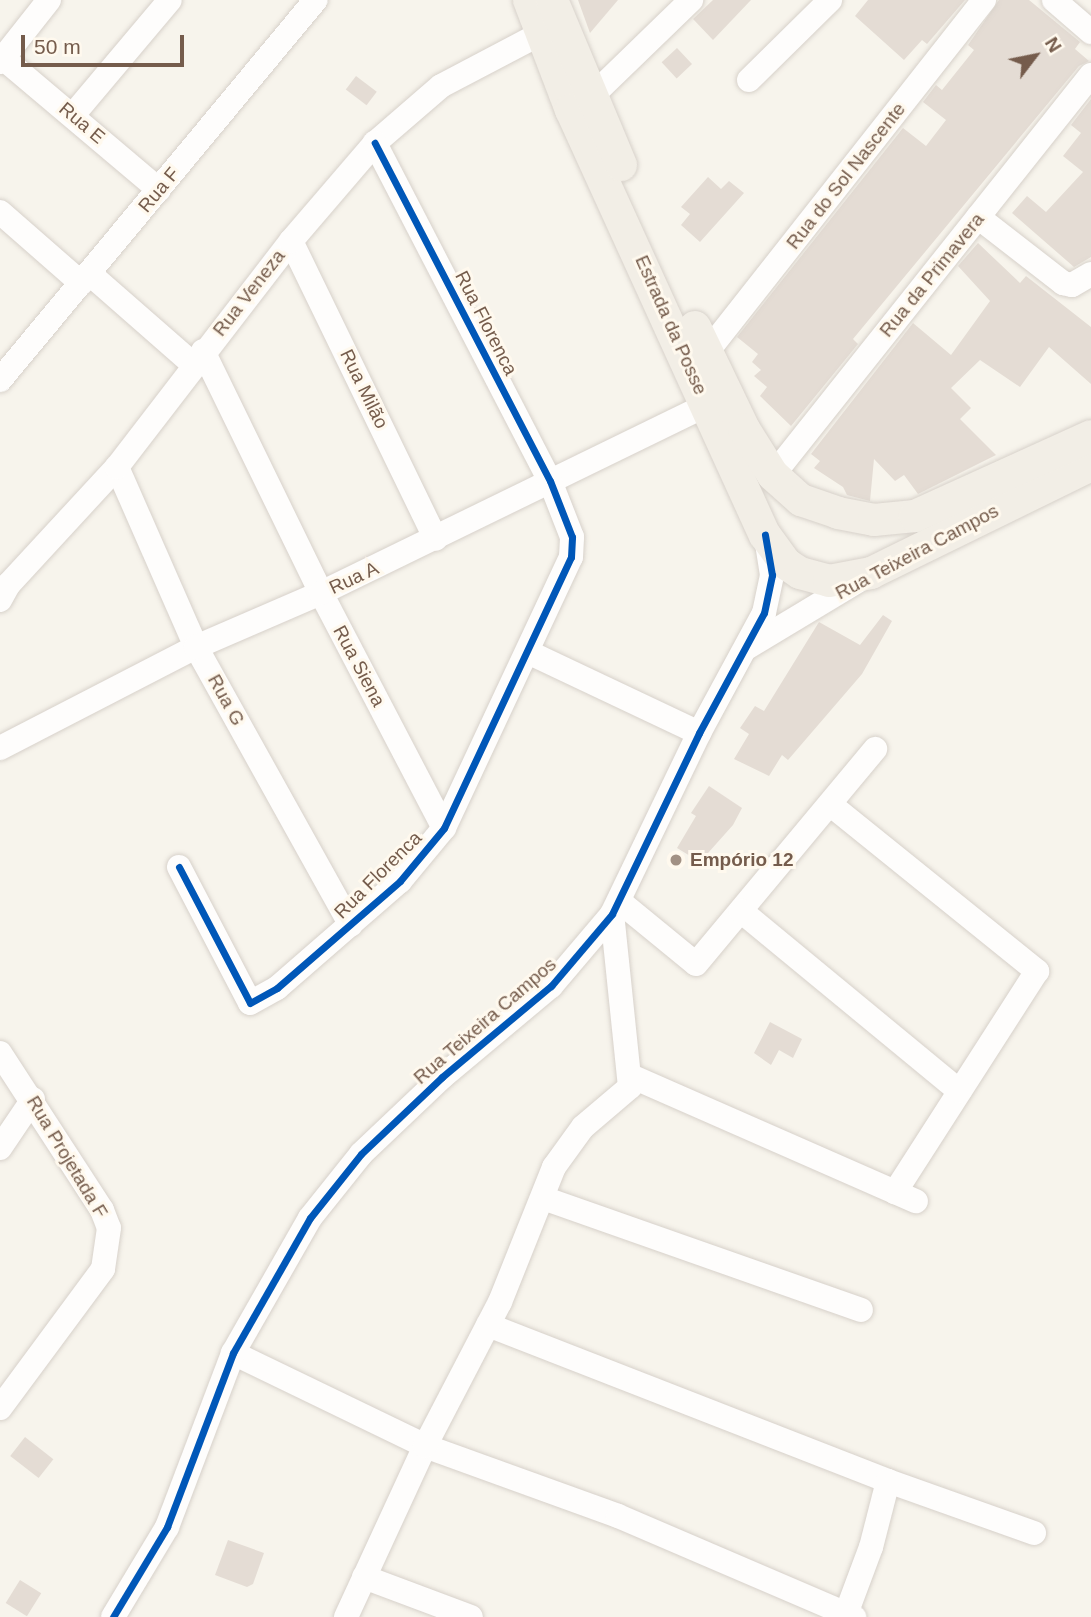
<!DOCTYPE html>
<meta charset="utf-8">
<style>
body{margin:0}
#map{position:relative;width:1091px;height:1617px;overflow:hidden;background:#f7f4ec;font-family:Arial,sans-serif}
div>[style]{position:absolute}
.building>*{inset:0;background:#e4dcd4;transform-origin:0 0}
.roads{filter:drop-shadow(0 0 2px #d7d1ca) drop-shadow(0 0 2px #d7d1ca)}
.minor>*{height:24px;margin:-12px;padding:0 12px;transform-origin:12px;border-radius:12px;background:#fefdfc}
.major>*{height:32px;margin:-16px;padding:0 16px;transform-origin:16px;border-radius:16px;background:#f2eee6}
.cycleway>*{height:7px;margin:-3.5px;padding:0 3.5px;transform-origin:3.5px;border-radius:3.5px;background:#0057b8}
.dots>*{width:19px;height:19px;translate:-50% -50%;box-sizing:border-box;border:4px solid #fff9ee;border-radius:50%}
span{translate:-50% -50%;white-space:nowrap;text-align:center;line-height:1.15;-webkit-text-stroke:6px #fff9ee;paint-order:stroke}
.street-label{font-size:19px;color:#755c4c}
.poi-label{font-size:19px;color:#755c4c;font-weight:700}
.left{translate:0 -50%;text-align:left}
.north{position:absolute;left:1000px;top:21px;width:70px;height:70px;-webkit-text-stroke:5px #fff9ee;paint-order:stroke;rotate:58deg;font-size:19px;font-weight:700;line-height:28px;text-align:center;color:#755c4c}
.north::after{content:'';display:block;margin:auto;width:24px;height:32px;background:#755c4c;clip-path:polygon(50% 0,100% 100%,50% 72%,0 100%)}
.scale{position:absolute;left:21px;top:35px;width:163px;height:32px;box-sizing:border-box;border:4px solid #755c4c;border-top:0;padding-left:9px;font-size:21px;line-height:24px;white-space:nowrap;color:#755c4c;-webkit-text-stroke:5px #fff9ee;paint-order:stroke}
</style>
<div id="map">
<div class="building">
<i style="clip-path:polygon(578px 0,618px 0,590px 33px)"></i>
<i style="clip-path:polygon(713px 0,751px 0,713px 40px,693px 19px)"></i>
<i style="clip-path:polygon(868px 0,965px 0,927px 44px,922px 40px,904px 60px,855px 16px)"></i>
<i style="clip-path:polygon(999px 0,1029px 0,1080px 42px,1075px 49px,1089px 61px,1079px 66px,853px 339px,858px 344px,791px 426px,760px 396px,767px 387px,754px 376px,761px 370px,752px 362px,758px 354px,737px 337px,903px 128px,926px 146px,946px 120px,923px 102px,936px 85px,942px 90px,974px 50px,968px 45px)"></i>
<i style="left:677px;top:48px;width:22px;height:21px;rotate:47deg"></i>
<i style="left:356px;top:76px;width:26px;height:17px;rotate:37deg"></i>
<i style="clip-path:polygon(1091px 99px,1091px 257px,1074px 267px,1012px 213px,1027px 196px,1046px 212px,1083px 172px,1063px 156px,1081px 133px,1071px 125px)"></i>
<i style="clip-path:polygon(708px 177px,721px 189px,729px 181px,744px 193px,700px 242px,681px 225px,690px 214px,681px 207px)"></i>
<i style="clip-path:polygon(978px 243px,1020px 283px,1026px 276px,1091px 327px,1091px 384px,1049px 347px,1020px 387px,980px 360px,951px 388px,971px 408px,960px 419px,996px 455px,918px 494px,904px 475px,895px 481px,874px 459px,870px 501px,847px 495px,843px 487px,814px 468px,820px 461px,811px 454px,913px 323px,951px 355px,990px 301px,958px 266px)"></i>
<i style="clip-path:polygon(883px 615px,892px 621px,862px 674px,788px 760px,782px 755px,769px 776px,734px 759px,749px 734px,740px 728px,755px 706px,764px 711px,819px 622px,860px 645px)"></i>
<i style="clip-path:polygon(709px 786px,742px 808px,733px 825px,700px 862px,677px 848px,696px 816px,691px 813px)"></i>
<i style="clip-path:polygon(770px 1022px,802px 1039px,793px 1058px,779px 1050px,771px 1065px,754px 1053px)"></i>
<i style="left:25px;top:1437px;width:36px;height:24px;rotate:38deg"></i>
<i style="clip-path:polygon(228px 1540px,264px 1553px,253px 1584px,247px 1587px,215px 1575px)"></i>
<i style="left:20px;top:1580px;width:25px;height:27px;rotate:32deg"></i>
</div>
<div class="roads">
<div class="minor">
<i style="left:1054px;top:0;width:49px;rotate:40.9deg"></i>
<i style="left:3px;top:58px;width:204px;rotate:40.2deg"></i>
<i style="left:0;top:62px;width:79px;rotate:-51.7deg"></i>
<i style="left:749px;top:80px;width:114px;rotate:-44.6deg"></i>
<i style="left:590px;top:98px;width:141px;rotate:-44.1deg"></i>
<i style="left:73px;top:115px;width:150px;rotate:-49.9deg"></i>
<i style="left:0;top:212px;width:108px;rotate:41.2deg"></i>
<i style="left:978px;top:217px;width:108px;rotate:37.8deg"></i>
<i style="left:1063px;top:283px;width:9px;rotate:13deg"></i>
<i style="left:1072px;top:285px;width:22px;rotate:-30deg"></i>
<i style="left:291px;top:241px;width:331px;rotate:64.1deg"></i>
<i style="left:90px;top:274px;width:138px;rotate:41.2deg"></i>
<i style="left:203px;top:351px;width:269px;rotate:64deg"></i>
<i style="left:321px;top:593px;width:265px;rotate:62.4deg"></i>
<i style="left:707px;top:352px;width:448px;rotate:-51.8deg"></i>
<i style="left:0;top:380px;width:494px;rotate:-50.3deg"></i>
<i style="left:117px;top:467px;width:197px;rotate:66.3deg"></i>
<i style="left:196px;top:647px;width:318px;rotate:60.9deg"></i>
<i style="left:773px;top:475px;width:511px;rotate:-51.52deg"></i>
<i style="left:0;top:600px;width:18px;rotate:-61deg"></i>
<i style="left:9px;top:584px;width:159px;rotate:-47.3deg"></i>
<i style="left:117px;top:467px;width:285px;rotate:-52.4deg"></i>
<i style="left:291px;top:241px;width:129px;rotate:-49.4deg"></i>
<i style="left:375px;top:143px;width:87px;rotate:-40.8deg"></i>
<i style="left:441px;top:86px;width:112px;rotate:-27.7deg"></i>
<i style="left:748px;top:647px;width:132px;rotate:-31deg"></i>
<i style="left:530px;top:653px;width:187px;rotate:25.3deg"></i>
<i style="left:0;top:748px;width:220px;rotate:-27.3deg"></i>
<i style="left:196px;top:647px;width:136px;rotate:-23.4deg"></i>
<i style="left:321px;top:593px;width:429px;rotate:-26deg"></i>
<i style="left:831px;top:805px;width:265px;rotate:38.9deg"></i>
<i style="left:1037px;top:971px;width:263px;rotate:122.7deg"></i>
<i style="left:179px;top:867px;width:153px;rotate:62.4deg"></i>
<i style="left:250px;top:1003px;width:31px;rotate:-29deg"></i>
<i style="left:277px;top:988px;width:163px;rotate:-41deg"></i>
<i style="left:400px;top:881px;width:69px;rotate:-50.3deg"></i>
<i style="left:444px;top:828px;width:299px;rotate:-64.9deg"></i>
<i style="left:571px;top:557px;width:20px;rotate:-87deg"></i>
<i style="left:572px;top:537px;width:60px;rotate:-111.4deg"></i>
<i style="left:550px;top:481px;width:381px;rotate:-117.4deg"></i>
<i style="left:619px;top:901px;width:99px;rotate:39.3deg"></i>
<i style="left:696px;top:964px;width:280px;rotate:-50.2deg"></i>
<i style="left:741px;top:911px;width:283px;rotate:39.5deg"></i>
<i style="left:0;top:1053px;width:187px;rotate:57deg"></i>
<i style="left:102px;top:1210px;width:19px;rotate:69deg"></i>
<i style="left:109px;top:1228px;width:41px;rotate:98.3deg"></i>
<i style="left:103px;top:1269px;width:173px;rotate:126.5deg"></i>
<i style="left:633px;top:1077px;width:309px;rotate:23.7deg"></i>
<i style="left:0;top:1148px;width:59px;rotate:-56deg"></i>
<i style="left:543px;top:1198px;width:337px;rotate:19.4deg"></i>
<i style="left:488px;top:1325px;width:429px;rotate:21.3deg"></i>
<i style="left:888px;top:1481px;width:68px;rotate:104.4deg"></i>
<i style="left:871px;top:1547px;width:72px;rotate:110.5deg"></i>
<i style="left:233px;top:1353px;width:213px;rotate:25.8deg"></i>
<i style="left:425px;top:1446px;width:205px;rotate:19.9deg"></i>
<i style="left:618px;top:1516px;width:257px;rotate:23.2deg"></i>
<i style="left:888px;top:1481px;width:155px;rotate:19.6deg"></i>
<i style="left:364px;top:1577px;width:114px;rotate:20.5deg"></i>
<i style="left:113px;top:1617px;width:105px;rotate:-59deg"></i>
<i style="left:167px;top:1527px;width:186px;rotate:-69.2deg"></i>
<i style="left:233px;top:1353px;width:155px;rotate:-60.3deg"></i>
<i style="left:310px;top:1218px;width:82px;rotate:-51.4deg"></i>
<i style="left:361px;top:1154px;width:112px;rotate:-43.5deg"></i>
<i style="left:442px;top:1077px;width:142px;rotate:-39.9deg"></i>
<i style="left:551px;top:986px;width:94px;rotate:-49.7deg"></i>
<i style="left:612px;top:914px;width:201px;rotate:-64.3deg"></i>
<i style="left:699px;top:733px;width:136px;rotate:-61.6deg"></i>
<i style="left:764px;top:613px;width:39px;rotate:-78deg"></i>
<i style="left:772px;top:575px;width:37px;rotate:-99deg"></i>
<i style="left:346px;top:1617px;width:188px;rotate:-65.2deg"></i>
<i style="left:425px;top:1446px;width:162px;rotate:-62.5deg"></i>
<i style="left:500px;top:1302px;width:145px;rotate:-68.2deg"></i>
<i style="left:554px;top:1167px;width:49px;rotate:-54.1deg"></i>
<i style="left:583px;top:1127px;width:62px;rotate:-40.4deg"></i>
<i style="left:630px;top:1087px;width:174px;rotate:-95.9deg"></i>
</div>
<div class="major">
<i style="left:529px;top:0;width:118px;rotate:69.1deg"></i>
<i style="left:571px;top:110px;width:467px;rotate:65.5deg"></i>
<i style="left:765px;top:535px;width:34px;rotate:54deg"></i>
<i style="left:785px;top:563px;width:18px;rotate:34deg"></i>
<i style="left:800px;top:573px;width:30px;rotate:15deg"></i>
<i style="left:829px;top:581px;width:43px;rotate:-10.8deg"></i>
<i style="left:871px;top:573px;width:245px;rotate:-26.1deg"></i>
<i style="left:552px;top:0;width:179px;rotate:67.3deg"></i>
<i style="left:695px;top:327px;width:113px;rotate:64.3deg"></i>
<i style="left:744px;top:429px;width:54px;rotate:57.8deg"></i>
<i style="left:773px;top:475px;width:38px;rotate:42deg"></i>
<i style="left:801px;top:500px;width:39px;rotate:19deg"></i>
<i style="left:838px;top:513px;width:37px;rotate:11deg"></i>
<i style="left:874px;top:520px;width:41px;rotate:-5.6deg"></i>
<i style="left:915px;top:516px;width:193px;rotate:-24.4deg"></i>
</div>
</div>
<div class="cycleway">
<i style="left:179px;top:867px;width:153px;rotate:62.4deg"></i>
<i style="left:250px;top:1003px;width:31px;rotate:-29deg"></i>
<i style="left:277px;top:988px;width:163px;rotate:-41deg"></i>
<i style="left:400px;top:881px;width:69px;rotate:-50.3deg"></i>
<i style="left:444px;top:828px;width:299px;rotate:-64.9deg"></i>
<i style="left:571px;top:557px;width:20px;rotate:-87deg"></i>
<i style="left:572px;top:537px;width:60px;rotate:-111.4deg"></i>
<i style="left:550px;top:481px;width:381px;rotate:-117.4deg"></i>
<i style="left:113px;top:1617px;width:105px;rotate:-59deg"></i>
<i style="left:167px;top:1527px;width:186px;rotate:-69.2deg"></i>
<i style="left:233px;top:1353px;width:155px;rotate:-60.3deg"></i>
<i style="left:310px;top:1218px;width:82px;rotate:-51.4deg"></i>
<i style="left:361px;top:1154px;width:112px;rotate:-43.5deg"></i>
<i style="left:442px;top:1077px;width:142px;rotate:-39.9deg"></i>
<i style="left:551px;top:986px;width:94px;rotate:-49.7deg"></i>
<i style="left:612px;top:914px;width:201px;rotate:-64.3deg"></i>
<i style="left:699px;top:733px;width:136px;rotate:-61.6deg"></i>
<i style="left:764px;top:613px;width:39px;rotate:-78deg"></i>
<i style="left:772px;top:575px;width:41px;rotate:-99.9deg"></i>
</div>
<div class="dots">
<i style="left:676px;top:860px;background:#a29184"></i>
</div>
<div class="street-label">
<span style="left:82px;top:123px;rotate:40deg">Rua E</span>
<span style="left:846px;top:176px;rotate:-52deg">Rua do Sol Nascente</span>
<span style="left:159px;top:190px;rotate:-50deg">Rua F</span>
<span style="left:932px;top:275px;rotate:-51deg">Rua da Primavera</span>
<span style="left:249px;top:293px;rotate:-52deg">Rua Veneza</span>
<span style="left:486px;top:323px;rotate:63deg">Rua Florenca</span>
<span style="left:671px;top:325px;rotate:66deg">Estrada da Posse</span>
<span style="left:364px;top:389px;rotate:64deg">Rua Milão</span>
<span style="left:917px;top:552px;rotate:-28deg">Rua Teixeira Campos</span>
<span style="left:354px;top:578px;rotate:-25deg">Rua A</span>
<span style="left:359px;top:666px;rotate:62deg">Rua Siena</span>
<span style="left:226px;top:700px;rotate:61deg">Rua G</span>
<span style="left:378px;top:875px;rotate:-45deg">Rua Florenca</span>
<span style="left:485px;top:1021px;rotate:-41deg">Rua Teixeira Campos</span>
<span style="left:67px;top:1157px;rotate:59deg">Rua Projetada F</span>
</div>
<div class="poi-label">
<span class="left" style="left:690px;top:860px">Empório 12</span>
</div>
<div class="north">N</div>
<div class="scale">50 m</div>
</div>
